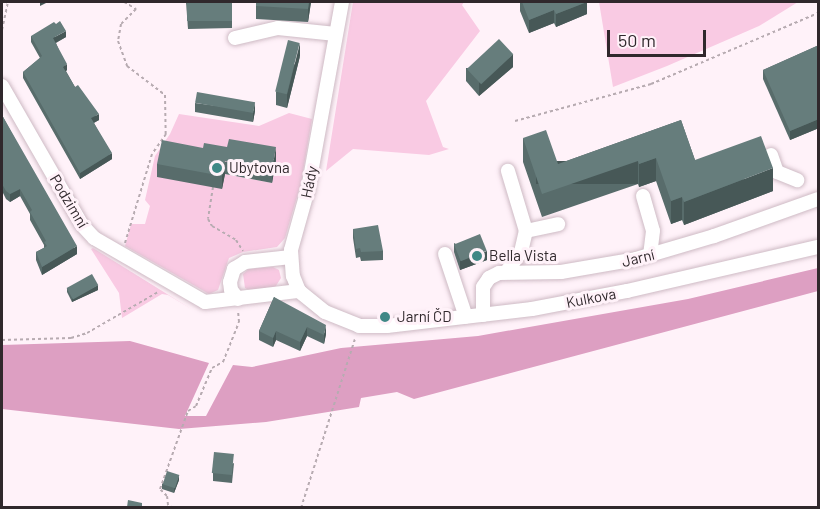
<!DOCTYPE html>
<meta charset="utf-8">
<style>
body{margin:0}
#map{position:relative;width:820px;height:509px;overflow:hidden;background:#fff2f9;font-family:Barlow,sans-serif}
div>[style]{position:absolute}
.green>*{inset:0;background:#f9cae3}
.forest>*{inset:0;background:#dd9fc2}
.path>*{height:2px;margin-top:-1px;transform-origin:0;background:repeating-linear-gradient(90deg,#b7abb1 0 3px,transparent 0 6px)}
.roads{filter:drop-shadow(0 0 2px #cebac4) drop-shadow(0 0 2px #cebac4)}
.minor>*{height:14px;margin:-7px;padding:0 7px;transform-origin:7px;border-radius:7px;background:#fff}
.wall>*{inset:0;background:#586c6b}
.shaded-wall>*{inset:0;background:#475857;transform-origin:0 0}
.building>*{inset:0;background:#667d7c;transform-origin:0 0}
.dots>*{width:16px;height:16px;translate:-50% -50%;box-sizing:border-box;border:3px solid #fff2f9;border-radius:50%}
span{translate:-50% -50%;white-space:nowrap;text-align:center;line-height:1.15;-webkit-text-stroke:6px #fff2f9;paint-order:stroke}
.poi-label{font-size:15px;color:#30282c}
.left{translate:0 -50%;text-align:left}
.street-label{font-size:15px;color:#30282c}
.frame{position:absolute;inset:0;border:3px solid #30282c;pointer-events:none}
.scale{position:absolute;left:607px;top:30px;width:99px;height:27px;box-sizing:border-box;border:3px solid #30282c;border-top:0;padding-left:8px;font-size:18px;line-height:21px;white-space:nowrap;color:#30282c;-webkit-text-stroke:4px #fff2f9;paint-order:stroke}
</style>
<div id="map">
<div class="green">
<i style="clip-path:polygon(353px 2px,464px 2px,462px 5px,480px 31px,426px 101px,443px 147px,449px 149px,429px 155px,353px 149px,326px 171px)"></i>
<i style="clip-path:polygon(599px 2px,798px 2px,759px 26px,667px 66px,613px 87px)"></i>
<i style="clip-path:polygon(evenodd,289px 113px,312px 119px,301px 183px,285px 238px,277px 247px,243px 252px,229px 258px,218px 290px,209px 294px,125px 246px,131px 224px,145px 224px,150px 206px,145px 200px,155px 156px,170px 134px,179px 114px,259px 126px,289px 113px,229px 152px,276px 161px,272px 183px,225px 174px,229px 152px)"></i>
<i style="clip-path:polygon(93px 248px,167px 294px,193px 310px,168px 295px,162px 294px,122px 318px,119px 293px,91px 249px)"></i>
<i style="clip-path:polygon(273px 267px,279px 270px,281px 278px,274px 289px,251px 291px,245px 288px,243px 274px,249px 269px)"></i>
</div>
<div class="forest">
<i style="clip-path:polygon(818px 268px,818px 291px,414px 399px,397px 392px,361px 398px,359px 407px,266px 422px,179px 429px,2px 409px,2px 345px,130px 341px,209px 363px,185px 416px,206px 416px,233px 365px,252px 367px,341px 348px,478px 336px,688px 299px)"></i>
</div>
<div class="path">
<i style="left:124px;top:2px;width:14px;rotate:30deg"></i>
<i style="left:136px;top:9px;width:21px;rotate:135deg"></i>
<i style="left:121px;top:24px;width:17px;rotate:100deg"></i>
<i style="left:118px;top:41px;width:27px;rotate:70deg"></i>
<i style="left:127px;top:66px;width:48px;rotate:37.3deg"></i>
<i style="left:165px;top:95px;width:39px;rotate:89deg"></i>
<i style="left:166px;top:134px;width:24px;rotate:125deg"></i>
<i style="left:152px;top:154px;width:93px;rotate:106.9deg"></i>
<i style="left:2px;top:30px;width:29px;rotate:-78deg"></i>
<i style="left:515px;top:121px;width:141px;rotate:-15.2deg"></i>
<i style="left:651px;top:84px;width:181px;rotate:-23deg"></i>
<i style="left:213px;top:187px;width:32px;rotate:99deg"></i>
<i style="left:208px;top:219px;width:8px;rotate:60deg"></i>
<i style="left:212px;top:226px;width:28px;rotate:30deg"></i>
<i style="left:236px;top:240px;width:13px;rotate:58deg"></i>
<i style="left:2px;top:340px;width:69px;rotate:-1.7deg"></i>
<i style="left:71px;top:338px;width:17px;rotate:-17deg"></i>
<i style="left:87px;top:333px;width:82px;rotate:-30deg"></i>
<i style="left:173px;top:508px;width:6px;rotate:-149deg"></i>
<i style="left:168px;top:505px;width:9px;rotate:-96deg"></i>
<i style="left:167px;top:496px;width:10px;rotate:-135deg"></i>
<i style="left:160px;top:489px;width:83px;rotate:-70.3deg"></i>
<i style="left:188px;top:411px;width:9px;rotate:-32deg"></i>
<i style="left:196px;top:406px;width:41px;rotate:-67.2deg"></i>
<i style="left:212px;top:368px;width:13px;rotate:-29deg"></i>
<i style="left:223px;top:362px;width:43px;rotate:-68.2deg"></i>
<i style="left:239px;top:322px;width:11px;rotate:-95deg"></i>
<i style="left:301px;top:508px;width:177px;rotate:-72.3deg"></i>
</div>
<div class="roads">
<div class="minor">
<i style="left:342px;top:2px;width:190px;rotate:100.3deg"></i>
<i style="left:308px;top:189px;width:63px;rotate:105.6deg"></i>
<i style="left:291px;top:250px;width:26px;rotate:86deg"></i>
<i style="left:293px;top:276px;width:16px;rotate:68deg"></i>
<i style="left:299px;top:291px;width:33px;rotate:39deg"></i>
<i style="left:325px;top:312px;width:37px;rotate:22deg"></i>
<i style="left:359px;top:326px;width:28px"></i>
<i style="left:387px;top:326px;width:146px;rotate:-6.7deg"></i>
<i style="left:532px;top:309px;width:97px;rotate:-10.7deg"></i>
<i style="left:627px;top:291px;width:196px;rotate:-13deg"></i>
<i style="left:235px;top:38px;width:44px;rotate:-13.1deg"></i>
<i style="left:278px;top:28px;width:58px;rotate:5.9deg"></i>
<i style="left:2px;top:86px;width:160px;rotate:60.1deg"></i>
<i style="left:82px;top:225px;width:18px;rotate:47deg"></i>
<i style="left:94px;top:238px;width:128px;rotate:30deg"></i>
<i style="left:205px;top:302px;width:95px;rotate:-6.7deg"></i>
<i style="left:771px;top:155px;width:18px;rotate:71deg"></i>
<i style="left:777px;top:172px;width:22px;rotate:22deg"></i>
<i style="left:643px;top:196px;width:36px;rotate:74deg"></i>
<i style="left:653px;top:231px;width:24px;rotate:97deg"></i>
<i style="left:526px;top:231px;width:33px;rotate:-12deg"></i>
<i style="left:445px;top:254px;width:66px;rotate:71.6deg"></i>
<i style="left:507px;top:271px;width:24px;rotate:-54deg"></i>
<i style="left:521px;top:252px;width:22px;rotate:-77deg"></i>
<i style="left:526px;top:231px;width:63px;rotate:-106.7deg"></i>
<i style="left:238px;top:299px;width:11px;rotate:-128deg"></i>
<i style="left:231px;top:290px;width:8px;rotate:-97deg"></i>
<i style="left:230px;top:282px;width:14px;rotate:-73deg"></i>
<i style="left:234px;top:269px;width:13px;rotate:-32deg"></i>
<i style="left:245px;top:262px;width:46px;rotate:-6.2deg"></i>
<i style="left:483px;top:315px;width:28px;rotate:-90deg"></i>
<i style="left:483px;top:287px;width:11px;rotate:-56deg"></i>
<i style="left:489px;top:278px;width:11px;rotate:-27deg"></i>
<i style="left:499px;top:273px;width:62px;rotate:-0.9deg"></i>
<i style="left:561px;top:272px;width:76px;rotate:-9.8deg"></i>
<i style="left:636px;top:259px;width:81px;rotate:-16.4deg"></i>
<i style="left:714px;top:236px;width:110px;rotate:-19.6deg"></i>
</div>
</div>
<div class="wall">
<i style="clip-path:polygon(186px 2px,232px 19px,232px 28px,188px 29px)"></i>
<i style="clip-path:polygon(311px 2px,308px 22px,256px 19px,256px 6px)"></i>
<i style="clip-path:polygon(520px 2px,587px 2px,587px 14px,556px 27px,554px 23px,529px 33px,520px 11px)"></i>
<i style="clip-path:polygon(31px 36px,66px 37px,56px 43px,67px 70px,66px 71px,75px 87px,99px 120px,94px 123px,112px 159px,80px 179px,23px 78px,23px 72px,40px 58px,31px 42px)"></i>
<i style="clip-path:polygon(819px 45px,819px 128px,790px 140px,763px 79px,763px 70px)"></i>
<i style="clip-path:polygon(300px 56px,287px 108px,276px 105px,276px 92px)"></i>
<i style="clip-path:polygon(513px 67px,479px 96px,466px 81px,466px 68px)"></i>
<i style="clip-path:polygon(195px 103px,255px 111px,253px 122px,195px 112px)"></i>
<i style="clip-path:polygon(2px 115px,77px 254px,42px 275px,36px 260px,36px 252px,44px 248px,44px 245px,30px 220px,30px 214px,20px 196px,10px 202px,6px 199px,2px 191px)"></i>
<i style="clip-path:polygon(681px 120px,695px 160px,773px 191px,684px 225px,682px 220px,671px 224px,656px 181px,639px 187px,638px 184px,542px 217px,523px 162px,523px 138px,558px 164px)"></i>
<i style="clip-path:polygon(276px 160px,272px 183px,225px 174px,222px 189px,157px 177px,157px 164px)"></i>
<i style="clip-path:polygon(353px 229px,383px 251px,383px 260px,361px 261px,360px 257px,356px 258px,353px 238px)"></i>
<i style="clip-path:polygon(454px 243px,487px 260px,460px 270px,454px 252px)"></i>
<i style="clip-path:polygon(67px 288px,98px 290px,72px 302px,67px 292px)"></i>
<i style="clip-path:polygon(274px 297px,326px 334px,324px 344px,307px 336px,300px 351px,276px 340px,273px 347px,259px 340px,259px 331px)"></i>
<i style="clip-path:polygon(234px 463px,232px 483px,213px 481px,213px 473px)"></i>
<i style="clip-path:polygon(179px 480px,174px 493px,162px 489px,162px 484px)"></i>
</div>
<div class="shaded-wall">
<i style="clip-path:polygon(40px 2px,48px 2px,40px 6px)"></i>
<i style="clip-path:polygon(309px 2px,311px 2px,308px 22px,308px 9px)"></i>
<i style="clip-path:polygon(587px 2px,587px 14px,556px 27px,556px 14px)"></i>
<i style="clip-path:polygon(554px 10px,554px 23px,529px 33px,529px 20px)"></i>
<i style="clip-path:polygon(66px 31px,66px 37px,53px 44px,53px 38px)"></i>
<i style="clip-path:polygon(300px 43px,300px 56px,287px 108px,287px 95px)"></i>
<i style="clip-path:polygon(513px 54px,513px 67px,479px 96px,479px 83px)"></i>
<i style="clip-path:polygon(67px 64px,67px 70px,63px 73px,63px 67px)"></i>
<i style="clip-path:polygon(255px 102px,255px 111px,253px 122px,253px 113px)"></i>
<i style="clip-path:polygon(99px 114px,99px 120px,91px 124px,91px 118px)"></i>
<i style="clip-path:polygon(819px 119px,819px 128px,790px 140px,790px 131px)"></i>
<i style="clip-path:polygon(276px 147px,276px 160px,272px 183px,272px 170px)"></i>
<i style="clip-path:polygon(112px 153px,112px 159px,80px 179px,80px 173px)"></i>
<i style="clip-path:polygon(656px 158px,656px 181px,639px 187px,639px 164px)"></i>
<i style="clip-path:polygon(225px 161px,225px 174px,222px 189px,222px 176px)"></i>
<i style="left:638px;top:161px;width:23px;height:102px;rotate:90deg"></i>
<i style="clip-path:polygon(773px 168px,773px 191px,684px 225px,684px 202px)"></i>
<i style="clip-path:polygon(20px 189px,20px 196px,10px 202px,10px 194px)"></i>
<i style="clip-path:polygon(682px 197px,682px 220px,671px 224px,671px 201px)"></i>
<i style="clip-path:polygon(77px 246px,77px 254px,42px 275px,42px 267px)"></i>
<i style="clip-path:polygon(487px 251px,487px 260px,460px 270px,460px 261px)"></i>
<i style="clip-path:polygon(98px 285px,98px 290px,72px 302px,72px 298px)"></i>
<i style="clip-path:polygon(326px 325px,326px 334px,324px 344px,324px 335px)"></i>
<i style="clip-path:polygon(307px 327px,307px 336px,300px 351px,300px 342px)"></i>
<i style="clip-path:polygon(276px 331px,276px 340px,273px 347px,273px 338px)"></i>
<i style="clip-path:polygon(179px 475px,179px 480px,174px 493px,174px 489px)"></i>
</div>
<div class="building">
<i style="left:187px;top:2px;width:45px;height:19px"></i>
<i style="clip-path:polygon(256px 2px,309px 2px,308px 9px,256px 6px)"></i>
<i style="clip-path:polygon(522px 2px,587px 2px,556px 14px,554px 10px,529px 20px)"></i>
<i style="clip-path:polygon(60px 21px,66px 31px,53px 38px,67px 64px,63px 67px,75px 87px,78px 85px,99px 114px,91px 118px,112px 153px,80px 173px,23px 72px,42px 56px,31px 36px,54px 22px,56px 24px)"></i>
<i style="left:499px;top:39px;width:21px;height:44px;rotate:47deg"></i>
<i style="left:288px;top:40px;width:12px;height:53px;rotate:14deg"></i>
<i style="clip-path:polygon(819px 45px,819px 119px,790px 131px,763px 70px)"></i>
<i style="left:197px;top:92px;width:59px;height:11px;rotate:10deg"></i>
<i style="clip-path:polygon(2px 115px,77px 246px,42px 267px,36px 252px,47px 246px,44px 242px,46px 241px,30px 212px,32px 210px,20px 189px,10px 194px,6px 191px,2px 184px)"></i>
<i style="clip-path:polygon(681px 120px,695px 160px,761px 136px,773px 168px,684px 202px,682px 197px,671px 201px,656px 158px,639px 164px,638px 161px,542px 194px,523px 138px,546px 130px,558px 164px)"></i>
<i style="clip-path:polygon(229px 139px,276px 147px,272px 170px,225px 161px,222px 176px,157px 164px,162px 140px,203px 148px,204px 143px,227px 147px)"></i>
<i style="clip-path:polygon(378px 225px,383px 251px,361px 252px,360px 248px,356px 249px,353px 229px)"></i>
<i style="left:480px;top:234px;width:18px;height:28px;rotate:68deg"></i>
<i style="left:92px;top:274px;width:13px;height:29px;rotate:61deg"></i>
<i style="clip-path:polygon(274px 297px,326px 325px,324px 335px,307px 327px,300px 342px,276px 331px,273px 338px,259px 331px)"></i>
<i style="left:214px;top:452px;width:20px;height:21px;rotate:6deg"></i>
<i style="left:167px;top:471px;width:13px;height:14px;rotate:18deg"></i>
<i style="clip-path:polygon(128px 500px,142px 503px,142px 507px,127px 507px)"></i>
</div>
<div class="dots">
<i style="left:217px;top:168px;background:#408886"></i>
<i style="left:477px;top:256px;background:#408886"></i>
<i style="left:385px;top:317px;background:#408886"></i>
</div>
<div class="poi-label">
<span class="left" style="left:229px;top:168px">Ubytovna</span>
<span class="left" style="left:489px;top:256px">Bella Vista</span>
<span class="left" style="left:397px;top:317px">Jarní ČD</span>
</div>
<div class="street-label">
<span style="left:309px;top:182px;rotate:-78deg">Hády</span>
<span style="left:69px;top:201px;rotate:59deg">Podzimní</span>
<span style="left:638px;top:258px;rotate:-14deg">Jarní</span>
<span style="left:591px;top:298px;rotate:-11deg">Kulkova</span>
</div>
<div class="frame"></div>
<div class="scale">50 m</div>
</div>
